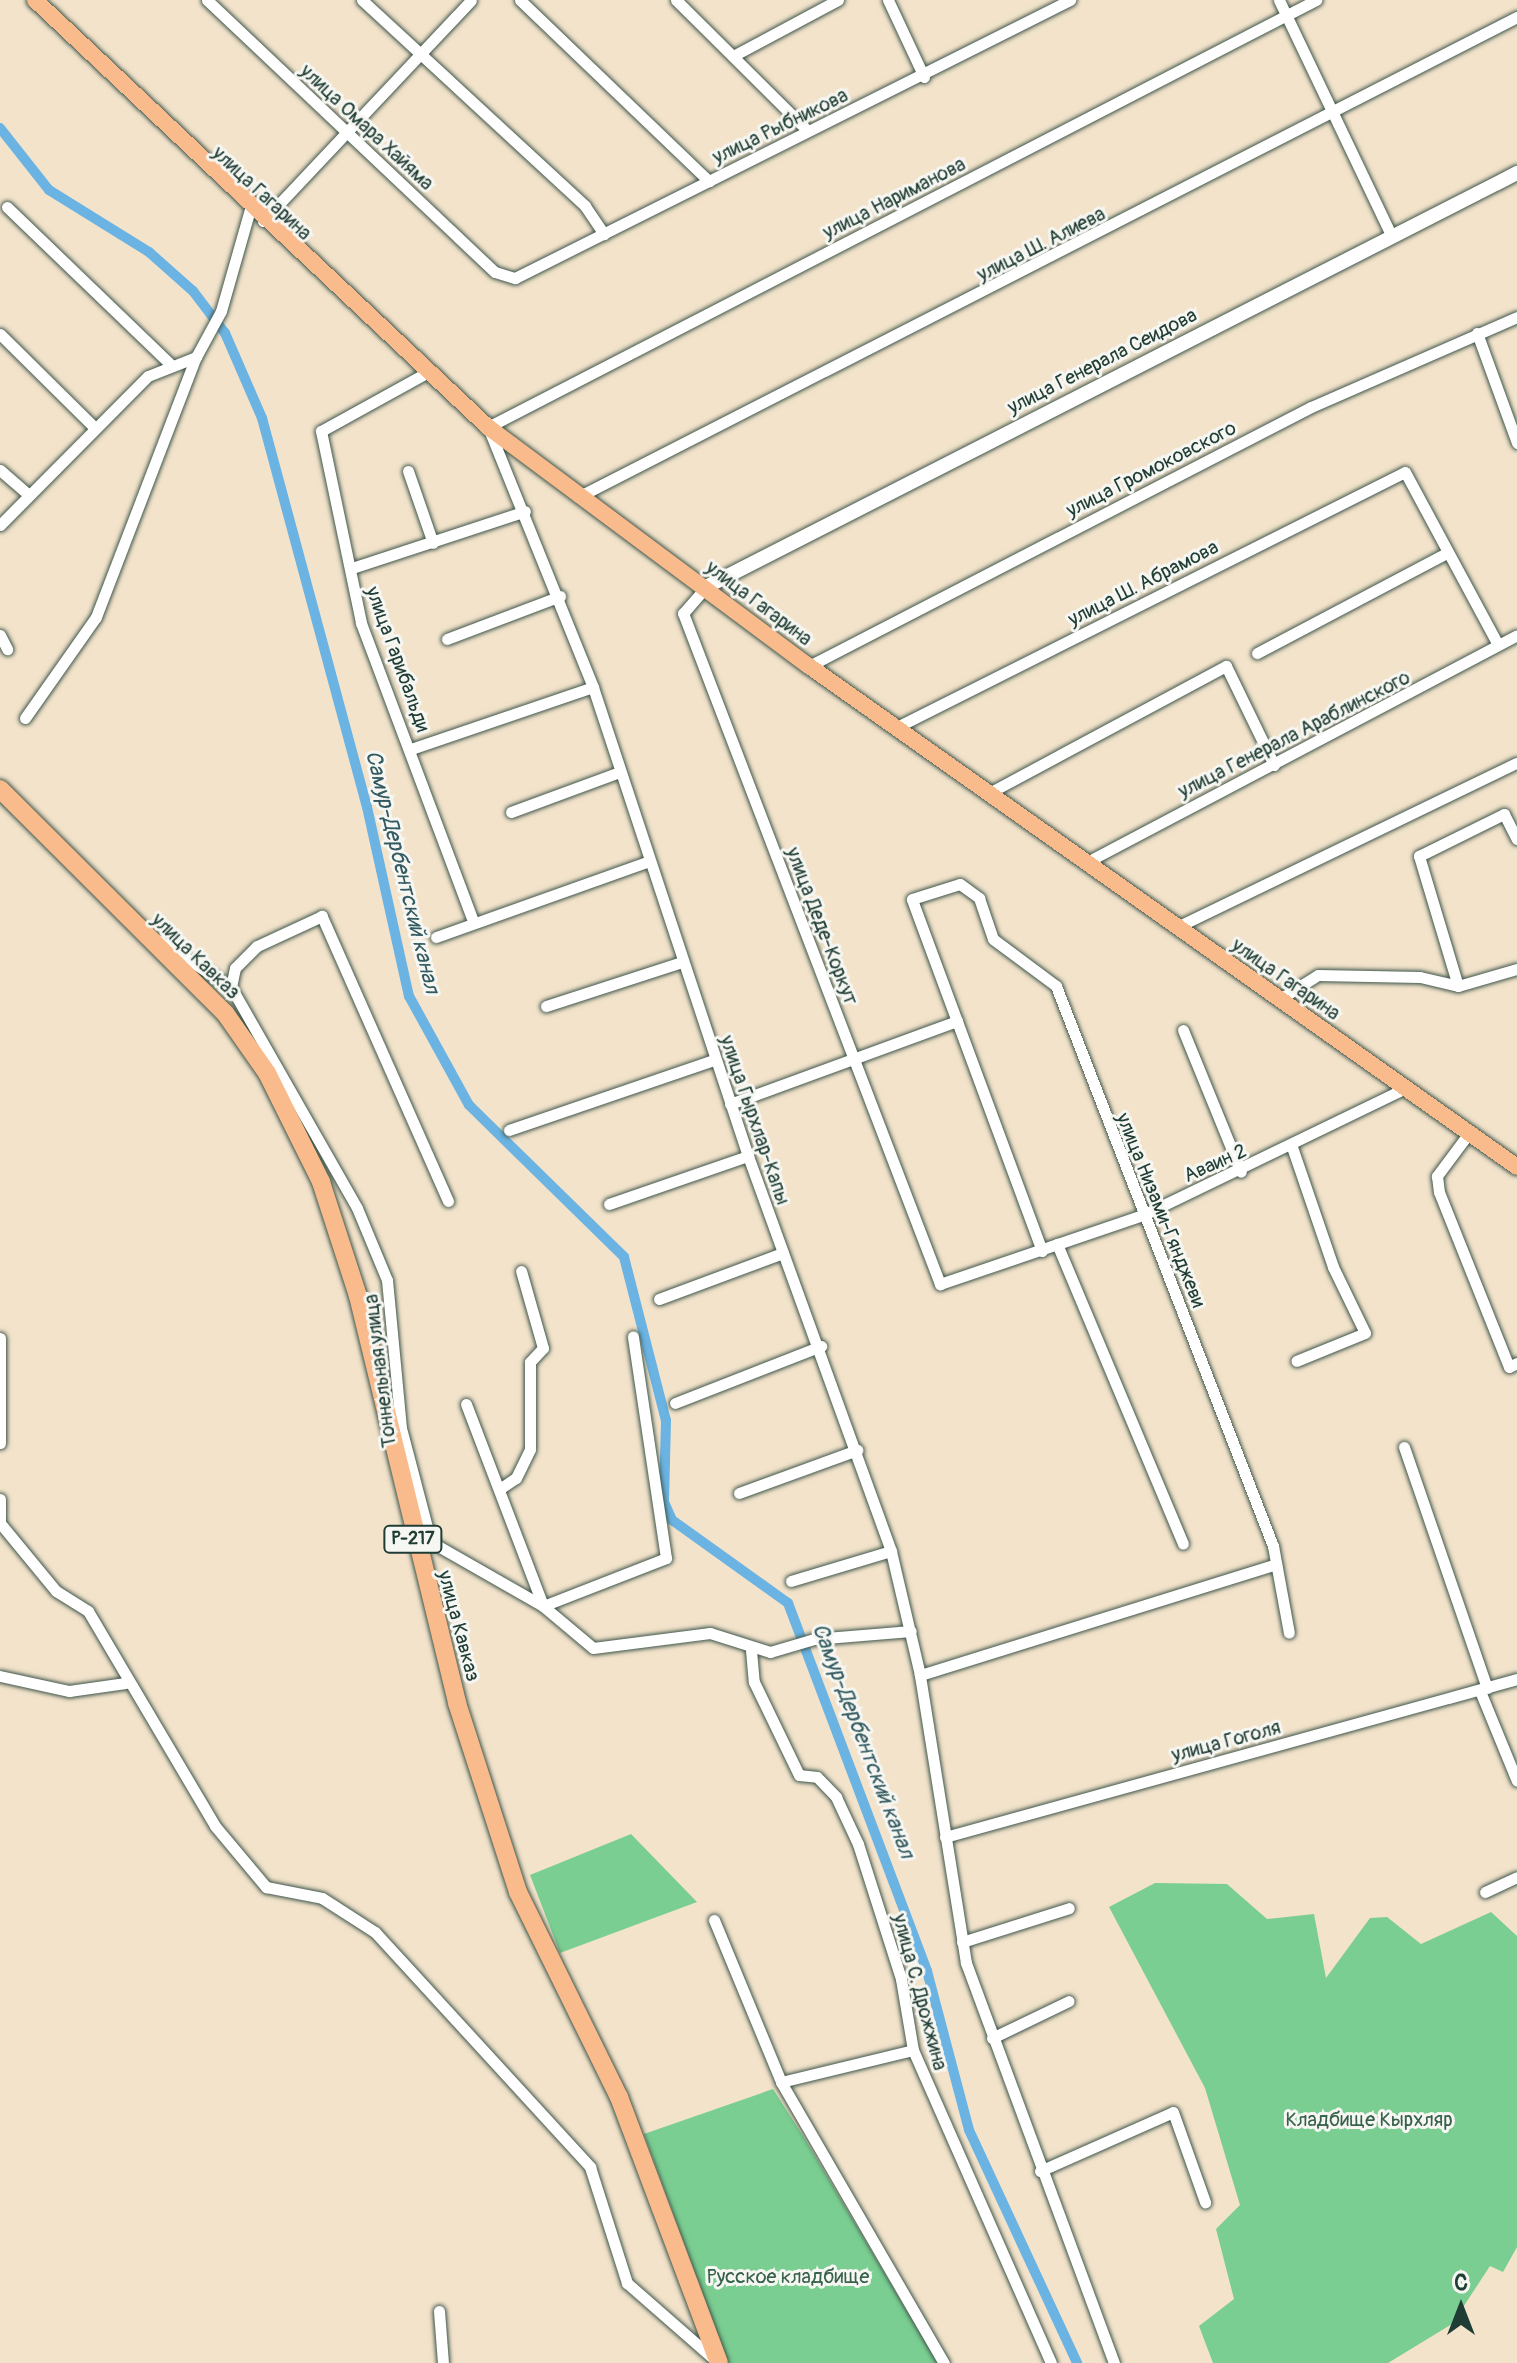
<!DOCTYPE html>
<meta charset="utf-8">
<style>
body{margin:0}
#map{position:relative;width:1517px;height:2363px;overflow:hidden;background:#f3e3cb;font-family:Pangolin,sans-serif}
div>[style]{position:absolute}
.green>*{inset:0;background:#7ace91}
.canal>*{height:10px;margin:-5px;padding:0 5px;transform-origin:5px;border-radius:5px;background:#6ab3e2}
.roads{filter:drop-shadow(0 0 2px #3f564b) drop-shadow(0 0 2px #3f564b)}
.minor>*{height:11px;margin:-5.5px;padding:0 5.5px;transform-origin:5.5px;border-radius:5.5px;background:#fff}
.tertiary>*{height:14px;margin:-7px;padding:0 7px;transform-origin:7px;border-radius:7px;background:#fff}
.primary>*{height:16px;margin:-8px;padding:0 8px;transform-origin:8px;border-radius:8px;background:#fabb8c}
.trunk>*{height:18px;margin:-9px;padding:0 9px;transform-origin:9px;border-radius:9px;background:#fabb8c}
span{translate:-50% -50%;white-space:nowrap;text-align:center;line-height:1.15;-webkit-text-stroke:6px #f6f6f2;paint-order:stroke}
.shield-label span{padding:2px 6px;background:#f6f6f2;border:2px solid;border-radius:6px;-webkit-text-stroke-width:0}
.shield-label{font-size:18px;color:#1f3d34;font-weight:700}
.street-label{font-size:20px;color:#1f3d34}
.park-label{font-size:20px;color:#36614b}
.water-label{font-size:22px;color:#325a60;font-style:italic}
.north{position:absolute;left:1421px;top:2267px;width:80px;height:80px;-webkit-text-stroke:6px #f6f6f2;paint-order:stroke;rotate:0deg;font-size:22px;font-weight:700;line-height:32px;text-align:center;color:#1f3d34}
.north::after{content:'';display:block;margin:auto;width:28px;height:36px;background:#1f3d34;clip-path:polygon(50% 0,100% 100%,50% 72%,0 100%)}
</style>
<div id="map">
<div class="green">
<i style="clip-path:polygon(631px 1834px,697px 1902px,560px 1953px,530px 1875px)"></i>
<i style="clip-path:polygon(1155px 1883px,1227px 1884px,1267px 1919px,1314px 1914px,1326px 1978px,1370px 1918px,1387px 1917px,1421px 1944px,1491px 1912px,1517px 1936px,1517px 2247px,1503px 2272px,1490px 2266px,1452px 2324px,1388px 2363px,1213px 2363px,1199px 2326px,1234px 2299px,1216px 2229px,1240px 2205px,1205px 2088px,1109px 1907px)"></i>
<i style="clip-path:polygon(773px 2089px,805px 2139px,938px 2363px,728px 2363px,644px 2134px)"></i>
</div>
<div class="canal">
<i style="left:0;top:128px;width:79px;rotate:51.7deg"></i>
<i style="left:49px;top:190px;width:118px;rotate:31.8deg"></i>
<i style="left:149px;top:252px;width:59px;rotate:41.6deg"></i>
<i style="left:193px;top:291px;width:53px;rotate:52.7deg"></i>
<i style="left:225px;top:333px;width:93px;rotate:66.5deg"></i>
<i style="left:262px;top:418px;width:403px;rotate:74.9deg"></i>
<i style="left:367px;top:807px;width:194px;rotate:77.5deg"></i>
<i style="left:409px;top:996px;width:124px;rotate:61.2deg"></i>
<i style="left:469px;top:1105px;width:217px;rotate:44.4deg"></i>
<i style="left:624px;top:1257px;width:168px;rotate:75.6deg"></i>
<i style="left:666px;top:1420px;width:82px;rotate:91.4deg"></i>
<i style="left:664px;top:1502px;width:20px;rotate:66deg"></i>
<i style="left:672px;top:1520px;width:143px;rotate:35.6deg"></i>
<i style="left:788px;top:1603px;width:393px;rotate:69.3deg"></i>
<i style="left:927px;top:1971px;width:164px;rotate:75.2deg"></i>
<i style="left:969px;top:2130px;width:257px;rotate:65.1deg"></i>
</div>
<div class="roads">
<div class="minor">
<i style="left:207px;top:0;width:396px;rotate:43.4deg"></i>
<i style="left:495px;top:272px;width:21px;rotate:17deg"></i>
<i style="left:515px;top:278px;width:621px;rotate:-26.61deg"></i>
<i style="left:362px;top:0;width:304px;rotate:42.7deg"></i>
<i style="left:585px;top:206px;width:34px;rotate:56deg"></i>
<i style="left:520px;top:0;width:262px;rotate:43.8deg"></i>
<i style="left:676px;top:0;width:185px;rotate:44.8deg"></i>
<i style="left:888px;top:0;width:85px;rotate:64.9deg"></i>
<i style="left:1279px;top:0;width:260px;rotate:64.5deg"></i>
<i style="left:733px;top:56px;width:119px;rotate:-28.1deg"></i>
<i style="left:7px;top:207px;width:226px;rotate:43.9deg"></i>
<i style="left:263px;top:221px;width:303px;rotate:-46.7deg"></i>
<i style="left:1477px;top:333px;width:117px;rotate:70deg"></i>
<i style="left:0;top:334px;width:134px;rotate:44.7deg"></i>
<i style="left:428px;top:372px;width:122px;rotate:151.1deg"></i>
<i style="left:321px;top:431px;width:196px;rotate:78.2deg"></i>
<i style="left:361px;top:623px;width:315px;rotate:69.4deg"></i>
<i style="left:0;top:470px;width:35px;rotate:41deg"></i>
<i style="left:408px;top:471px;width:76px;rotate:70.9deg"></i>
<i style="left:578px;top:497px;width:1055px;rotate:-27.08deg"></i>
<i style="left:0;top:525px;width:210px;rotate:-45.2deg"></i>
<i style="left:148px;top:376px;width:52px;rotate:-21.6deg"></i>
<i style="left:196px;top:357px;width:52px;rotate:-61.5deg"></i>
<i style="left:221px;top:311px;width:106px;rotate:-74.1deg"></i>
<i style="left:352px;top:568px;width:182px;rotate:-18.2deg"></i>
<i style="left:706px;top:587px;width:35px;rotate:131deg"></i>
<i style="left:683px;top:613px;width:719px;rotate:69.04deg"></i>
<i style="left:940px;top:1284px;width:214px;rotate:-18.8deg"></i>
<i style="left:1143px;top:1215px;width:292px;rotate:-25.8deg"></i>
<i style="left:0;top:635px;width:16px;rotate:63deg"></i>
<i style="left:447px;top:639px;width:121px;rotate:-20.8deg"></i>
<i style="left:1257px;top:653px;width:215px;rotate:-27.8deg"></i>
<i style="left:809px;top:666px;width:565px;rotate:-27.29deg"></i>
<i style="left:1311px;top:407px;width:225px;rotate:-23.6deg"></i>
<i style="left:25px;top:718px;width:123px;rotate:-54.9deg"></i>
<i style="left:96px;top:617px;width:279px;rotate:-69deg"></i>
<i style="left:897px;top:727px;width:568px;rotate:-26.66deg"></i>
<i style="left:1405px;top:472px;width:196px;rotate:61.7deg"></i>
<i style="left:411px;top:749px;width:192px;rotate:-18.8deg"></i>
<i style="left:989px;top:793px;width:269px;rotate:-28.2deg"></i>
<i style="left:1226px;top:666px;width:110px;rotate:64.1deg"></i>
<i style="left:511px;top:812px;width:116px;rotate:-20.2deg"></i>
<i style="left:1085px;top:863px;width:488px;rotate:-27.8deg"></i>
<i style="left:1177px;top:927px;width:377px;rotate:-25.8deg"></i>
<i style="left:436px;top:937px;width:226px;rotate:-19.6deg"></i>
<i style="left:158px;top:940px;width:87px;rotate:32.8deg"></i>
<i style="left:1458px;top:986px;width:136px;rotate:-106.7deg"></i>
<i style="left:1419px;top:856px;width:95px;rotate:-26.3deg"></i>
<i style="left:1504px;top:814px;width:28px;rotate:63deg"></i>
<i style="left:1280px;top:999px;width:45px;rotate:-32.3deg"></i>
<i style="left:1318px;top:975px;width:102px;rotate:1.1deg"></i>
<i style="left:1420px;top:977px;width:39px;rotate:13deg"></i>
<i style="left:1458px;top:986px;width:61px;rotate:-16.1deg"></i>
<i style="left:546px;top:1006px;width:143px;rotate:-17.9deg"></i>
<i style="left:1183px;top:1030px;width:153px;rotate:67.8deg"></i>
<i style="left:730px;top:1104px;width:242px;rotate:-20.1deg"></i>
<i style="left:509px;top:1130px;width:217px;rotate:-18.9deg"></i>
<i style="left:1469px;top:1133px;width:54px;rotate:126.7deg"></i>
<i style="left:1437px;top:1176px;width:16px;rotate:83deg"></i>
<i style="left:1439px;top:1192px;width:188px;rotate:68.2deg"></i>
<i style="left:1509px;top:1367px;width:9px;rotate:-27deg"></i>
<i style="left:1292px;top:1147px;width:127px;rotate:71.1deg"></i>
<i style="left:1333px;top:1267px;width:73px;rotate:64.1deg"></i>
<i style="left:1365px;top:1333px;width:74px;rotate:157.9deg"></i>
<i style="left:448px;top:1201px;width:312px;rotate:-113.9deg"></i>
<i style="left:322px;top:916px;width:72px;rotate:155.2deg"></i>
<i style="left:257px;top:946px;width:31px;rotate:135deg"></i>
<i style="left:235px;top:968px;width:19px;rotate:102deg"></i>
<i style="left:231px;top:987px;width:254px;rotate:60.3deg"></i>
<i style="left:357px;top:1208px;width:78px;rotate:67.4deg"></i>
<i style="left:387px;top:1280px;width:149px;rotate:84.6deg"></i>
<i style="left:401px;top:1428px;width:118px;rotate:75.3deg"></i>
<i style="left:431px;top:1542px;width:129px;rotate:29.7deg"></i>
<i style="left:543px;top:1606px;width:132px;rotate:-21.3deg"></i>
<i style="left:666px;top:1558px;width:224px;rotate:-98.5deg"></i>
<i style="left:609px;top:1204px;width:147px;rotate:-19.1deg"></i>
<i style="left:1057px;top:1244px;width:325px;rotate:67.2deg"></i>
<i style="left:1042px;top:1251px;width:375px;rotate:-110.3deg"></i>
<i style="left:912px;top:899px;width:50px;rotate:-17.4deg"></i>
<i style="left:960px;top:884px;width:24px;rotate:36deg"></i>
<i style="left:979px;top:898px;width:43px;rotate:71.1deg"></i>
<i style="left:993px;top:939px;width:79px;rotate:36.7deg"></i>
<i style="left:1056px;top:986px;width:601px;rotate:68.82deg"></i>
<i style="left:1273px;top:1546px;width:88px;rotate:79.6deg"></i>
<i style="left:659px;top:1299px;width:132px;rotate:-20.4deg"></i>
<i style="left:0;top:1338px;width:105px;rotate:90deg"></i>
<i style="left:675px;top:1403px;width:157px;rotate:-21.3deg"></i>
<i style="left:466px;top:1404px;width:216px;rotate:69.1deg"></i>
<i style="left:543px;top:1606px;width:65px;rotate:40deg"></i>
<i style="left:593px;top:1648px;width:118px;rotate:-7.3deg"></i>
<i style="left:710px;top:1633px;width:63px;rotate:17.6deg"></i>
<i style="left:770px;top:1652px;width:46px;rotate:-16.5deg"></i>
<i style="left:814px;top:1639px;width:97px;rotate:-4.7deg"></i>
<i style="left:1404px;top:1447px;width:255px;rotate:71deg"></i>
<i style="left:501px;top:1488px;width:18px;rotate:-34deg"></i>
<i style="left:516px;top:1478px;width:32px;rotate:-64deg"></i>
<i style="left:530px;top:1449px;width:87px;rotate:-90deg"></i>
<i style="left:530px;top:1362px;width:19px;rotate:-47deg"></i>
<i style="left:543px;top:1348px;width:80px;rotate:-105.9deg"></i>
<i style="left:739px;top:1493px;width:126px;rotate:-20deg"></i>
<i style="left:0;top:1499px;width:24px;rotate:90deg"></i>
<i style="left:0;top:1523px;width:88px;rotate:50.5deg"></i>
<i style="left:56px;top:1591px;width:38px;rotate:32deg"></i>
<i style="left:88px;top:1611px;width:250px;rotate:59.4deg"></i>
<i style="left:215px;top:1826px;width:80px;rotate:50.1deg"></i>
<i style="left:266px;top:1887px;width:57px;rotate:11.1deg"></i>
<i style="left:322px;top:1898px;width:63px;rotate:32.7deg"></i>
<i style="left:375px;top:1932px;width:319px;rotate:47.5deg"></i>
<i style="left:590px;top:2167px;width:122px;rotate:72.3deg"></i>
<i style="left:627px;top:2283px;width:117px;rotate:41.2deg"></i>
<i style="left:791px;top:1581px;width:104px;rotate:-16.7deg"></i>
<i style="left:751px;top:1650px;width:32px;rotate:85deg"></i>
<i style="left:754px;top:1682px;width:103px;rotate:64.2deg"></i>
<i style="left:799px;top:1775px;width:18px;rotate:6deg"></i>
<i style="left:817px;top:1777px;width:28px;rotate:46deg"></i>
<i style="left:836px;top:1797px;width:52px;rotate:64.9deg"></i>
<i style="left:858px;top:1844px;width:142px;rotate:72.3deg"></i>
<i style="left:901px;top:1979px;width:72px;rotate:80.4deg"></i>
<i style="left:913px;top:2050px;width:342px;rotate:66.2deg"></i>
<i style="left:920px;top:1675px;width:373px;rotate:-17.3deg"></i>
<i style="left:0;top:1676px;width:71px;rotate:12.3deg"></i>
<i style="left:69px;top:1691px;width:57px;rotate:-8.1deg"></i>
<i style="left:1480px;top:1691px;width:97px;rotate:67.7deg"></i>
<i style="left:945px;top:1837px;width:593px;rotate:-15.44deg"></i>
<i style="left:1485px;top:1892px;width:35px;rotate:-25deg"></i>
<i style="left:714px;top:1920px;width:175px;rotate:67.5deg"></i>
<i style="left:781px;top:2082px;width:325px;rotate:59.9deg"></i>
<i style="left:962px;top:1942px;width:112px;rotate:-17.6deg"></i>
<i style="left:992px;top:2038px;width:85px;rotate:-25.7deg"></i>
<i style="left:781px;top:2082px;width:136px;rotate:-13.6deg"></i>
<i style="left:1040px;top:2171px;width:145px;rotate:-23.9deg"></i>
<i style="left:1173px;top:2112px;width:96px;rotate:70.4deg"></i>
<i style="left:439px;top:2311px;width:52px;rotate:85.6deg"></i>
<i style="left:1114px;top:2363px;width:427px;rotate:-110.3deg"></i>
<i style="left:966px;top:1963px;width:292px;rotate:-99.1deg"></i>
<i style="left:920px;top:1675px;width:127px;rotate:-103.2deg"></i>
<i style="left:891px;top:1551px;width:420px;rotate:-109.9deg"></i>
<i style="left:748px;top:1156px;width:494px;rotate:-108.3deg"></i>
<i style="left:593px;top:687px;width:280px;rotate:-112deg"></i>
<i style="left:488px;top:427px;width:932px;rotate:-27.28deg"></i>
</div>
<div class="tertiary">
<i style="left:706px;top:587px;width:911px;rotate:-27.04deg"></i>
</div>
<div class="primary">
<i style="left:35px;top:0;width:623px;rotate:43.31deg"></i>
<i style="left:488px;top:427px;width:400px;rotate:36.7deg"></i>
<i style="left:809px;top:666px;width:867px;rotate:35.28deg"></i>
</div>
<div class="trunk">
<i style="left:0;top:789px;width:317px;rotate:44.9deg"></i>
<i style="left:225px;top:1013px;width:73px;rotate:55deg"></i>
<i style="left:267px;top:1073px;width:122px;rotate:63.6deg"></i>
<i style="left:321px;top:1182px;width:120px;rotate:72deg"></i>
<i style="left:358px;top:1296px;width:419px;rotate:76.3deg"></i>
<i style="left:457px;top:1703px;width:199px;rotate:72.1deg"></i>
<i style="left:518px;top:1892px;width:229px;rotate:63.8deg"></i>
<i style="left:619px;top:2097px;width:284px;rotate:69.4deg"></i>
</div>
</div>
<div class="shield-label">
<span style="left:413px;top:1539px">Р-217</span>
</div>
<div class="street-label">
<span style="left:780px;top:126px;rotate:-26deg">улица Рыбникова</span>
<span style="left:367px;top:127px;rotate:43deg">улица Омара Хайяма</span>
<span style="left:262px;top:193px;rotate:43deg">улица Гагарина</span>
<span style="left:894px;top:198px;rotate:-27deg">улица Нариманова</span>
<span style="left:1041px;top:244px;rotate:-27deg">улица Ш. Алиева</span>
<span style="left:1102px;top:361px;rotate:-27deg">улица Генерала Сеидова</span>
<span style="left:1151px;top:469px;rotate:-27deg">улица Громоковского</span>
<span style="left:1143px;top:583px;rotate:-27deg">улица Ш. Абрамова</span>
<span style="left:759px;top:603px;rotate:37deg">улица Гагарина</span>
<span style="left:398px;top:659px;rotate:70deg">улица Гарибальди</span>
<span style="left:1294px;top:734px;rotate:-27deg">улица Генерала Араблинского</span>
<span style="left:822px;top:926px;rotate:69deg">улица Деде-Коркут</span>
<span style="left:196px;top:956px;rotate:44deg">улица Кавказ</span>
<span style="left:1286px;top:979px;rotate:35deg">улица Гагарина</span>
<span style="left:755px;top:1120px;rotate:71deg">улица Гырхлар-Капы</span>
<span style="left:1215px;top:1163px;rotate:-24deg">Аваин 2</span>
<span style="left:1161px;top:1210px;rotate:68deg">улица Низами-Гянджеви</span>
<span style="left:380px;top:1371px;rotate:-97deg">Тоннельная улица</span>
<span style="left:459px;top:1626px;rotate:75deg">улица Кавказ</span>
<span style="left:1226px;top:1741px;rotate:-15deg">улица Гоголя</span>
<span style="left:920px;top:1992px;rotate:75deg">улица С. Дрожжина</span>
</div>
<div class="park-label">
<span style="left:1369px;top:2119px">Кладбище Кырхляр</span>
<span style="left:788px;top:2276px">Русское кладбище</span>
</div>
<div class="water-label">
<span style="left:402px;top:872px;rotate:76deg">Самур-Дербентский канал</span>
<span style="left:863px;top:1741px;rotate:69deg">Самур-Дербентский канал</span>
</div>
<div class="north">С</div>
</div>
